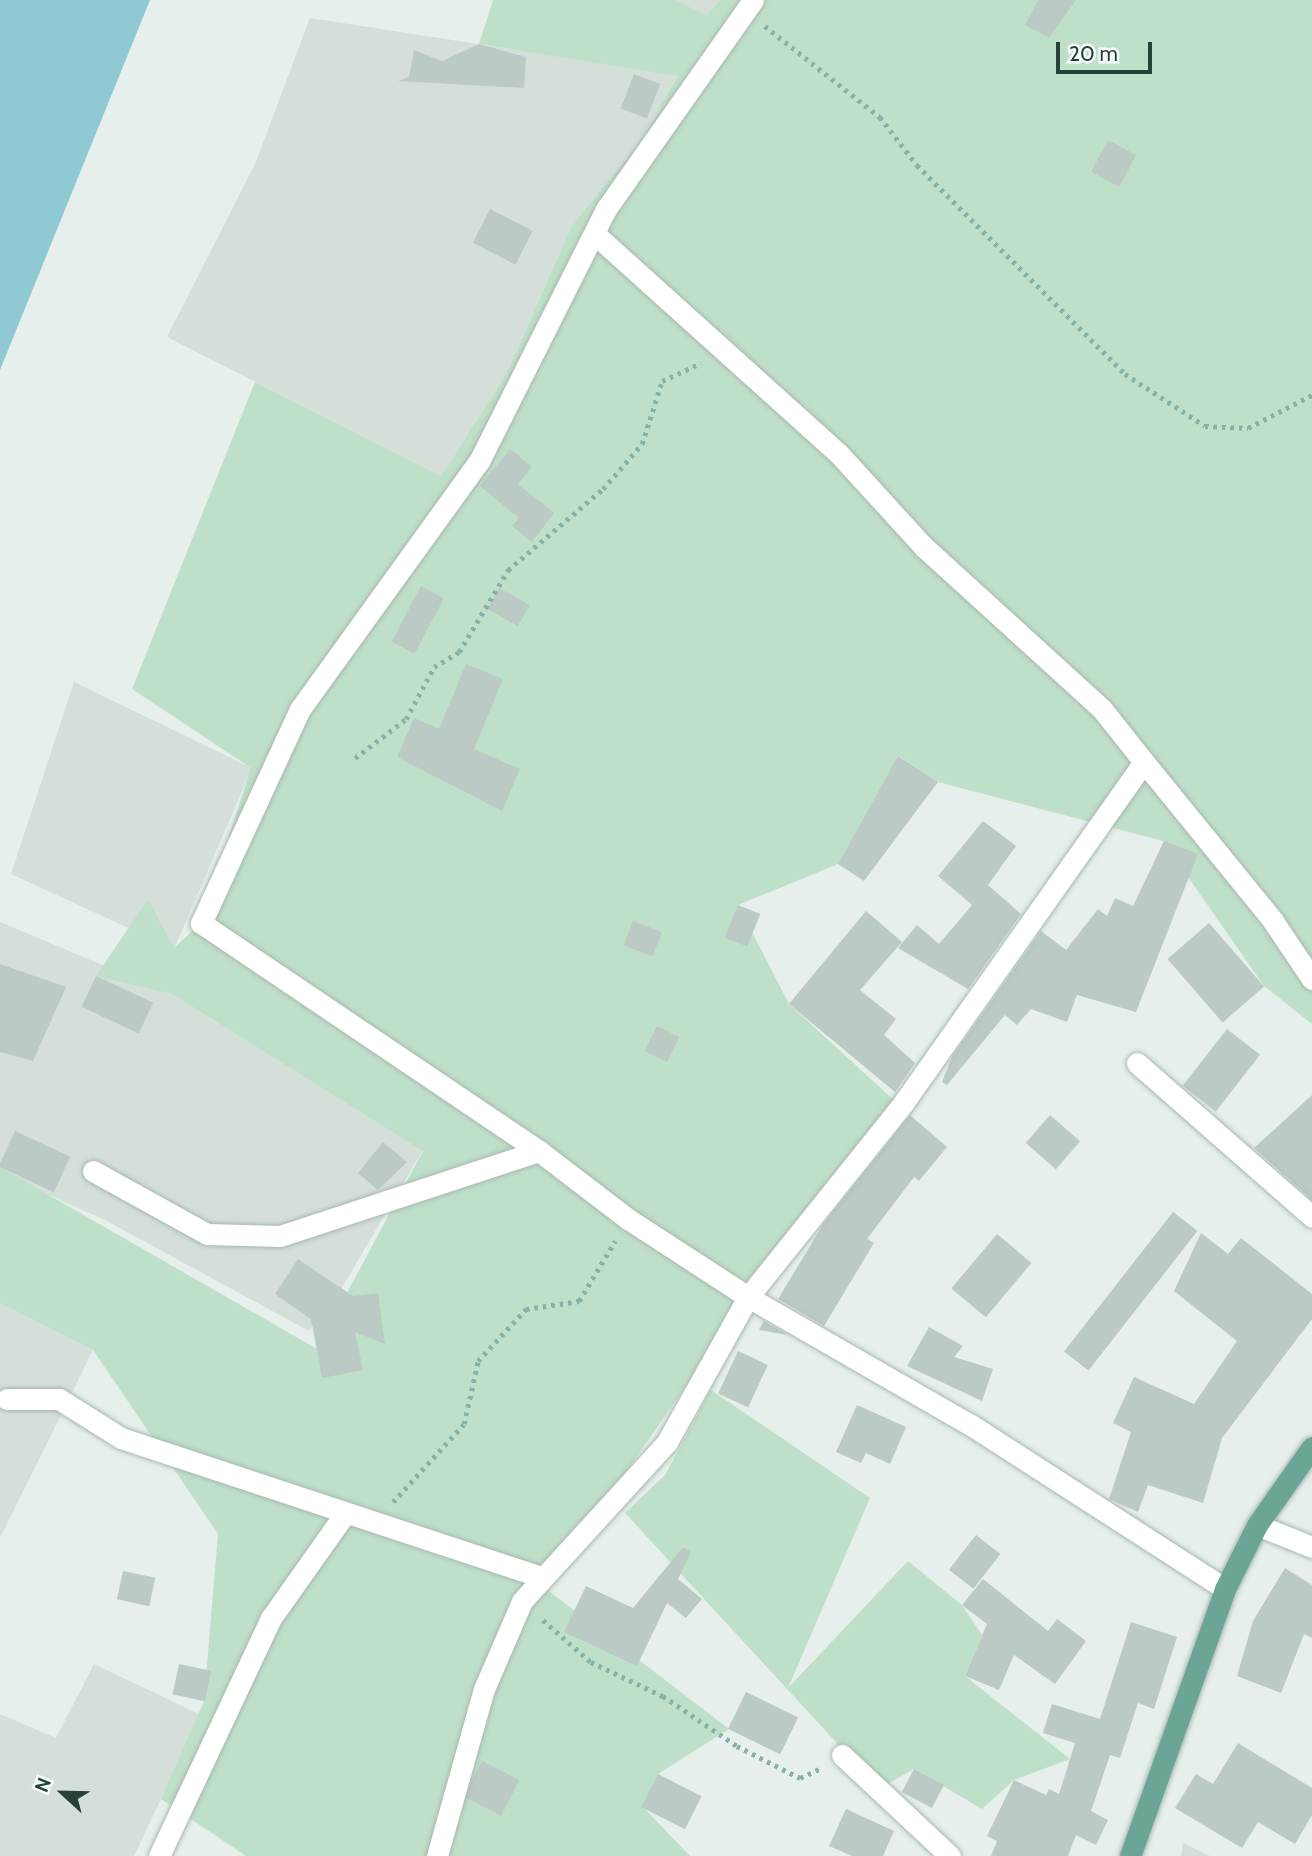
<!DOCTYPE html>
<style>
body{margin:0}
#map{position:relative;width:1312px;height:1856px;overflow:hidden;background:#e6efeb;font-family:Cabin,sans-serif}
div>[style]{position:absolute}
.built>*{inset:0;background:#d4dfda}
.green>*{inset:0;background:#bfe0c8}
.water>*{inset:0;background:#8ec9d4}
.building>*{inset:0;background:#bbcac4;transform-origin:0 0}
.path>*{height:4.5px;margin-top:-2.25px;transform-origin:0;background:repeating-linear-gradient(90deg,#86b3a5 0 3.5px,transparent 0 8.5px)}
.roads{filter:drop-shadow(0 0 2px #a8b8b2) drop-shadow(0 0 2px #a8b8b2)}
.minor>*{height:21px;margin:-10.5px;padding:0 10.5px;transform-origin:10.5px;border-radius:10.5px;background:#fff}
.major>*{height:21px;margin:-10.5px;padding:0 10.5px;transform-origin:10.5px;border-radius:10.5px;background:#6aa596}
span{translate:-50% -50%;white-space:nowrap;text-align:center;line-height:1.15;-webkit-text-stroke:6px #f7fbf9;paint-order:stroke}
.north{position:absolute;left:28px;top:1758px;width:70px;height:70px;-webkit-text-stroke:5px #f7fbf9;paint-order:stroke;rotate:292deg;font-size:19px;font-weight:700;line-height:28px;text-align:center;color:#24423a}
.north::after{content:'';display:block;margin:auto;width:24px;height:32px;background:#24423a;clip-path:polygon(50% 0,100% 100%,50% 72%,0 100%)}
.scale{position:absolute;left:1056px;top:42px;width:96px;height:32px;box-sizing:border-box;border:4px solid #24423a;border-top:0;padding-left:9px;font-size:21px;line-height:24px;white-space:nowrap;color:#24423a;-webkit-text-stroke:5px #f7fbf9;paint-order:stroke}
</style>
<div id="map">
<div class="built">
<i style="clip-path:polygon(676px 0,720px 0,706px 15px)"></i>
<i style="clip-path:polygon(310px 18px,677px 75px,643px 138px,571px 227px,507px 373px,441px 476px,167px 337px,256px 162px)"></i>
<i style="clip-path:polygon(74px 682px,252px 768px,174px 949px,11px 874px)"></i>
<i style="clip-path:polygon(0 922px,172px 994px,423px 1150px,340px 1291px,309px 1331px,105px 1220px,0 1173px)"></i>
<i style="clip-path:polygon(0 1303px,93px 1350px,0 1538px)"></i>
<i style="clip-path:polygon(94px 1664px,201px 1715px,134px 1856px,0 1856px,0 1714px,56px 1738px)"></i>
<i style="clip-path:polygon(1183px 1843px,1210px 1856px,1181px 1856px)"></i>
</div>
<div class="green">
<i style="clip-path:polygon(493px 0,676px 0,706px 15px,720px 0,1312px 0,1312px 1024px,1264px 986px,1163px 841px,938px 782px,899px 756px,838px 864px,738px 905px,789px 1004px,909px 1114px,748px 1297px,545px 1588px,729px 1729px,658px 1774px,642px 1806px,690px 1856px,246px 1856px,161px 1799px,204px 1701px,218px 1534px,93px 1350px,0 1303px,0 1167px,317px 1349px,423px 1151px,172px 994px,96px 976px,148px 899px,174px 948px,201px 923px,251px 768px,132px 689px,255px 382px,441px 476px,507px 373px,571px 227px,643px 138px,677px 76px,479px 44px)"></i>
<i style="clip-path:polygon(711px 1390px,870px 1498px,788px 1688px,908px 1561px,962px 1605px,982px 1635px,965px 1676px,1070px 1759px,1014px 1780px,982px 1809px,914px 1769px,879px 1789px,625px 1513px,665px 1475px)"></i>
</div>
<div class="water">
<i style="clip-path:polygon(0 0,150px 0,0 370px)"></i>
</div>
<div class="building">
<i style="clip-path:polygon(1038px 0,1076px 0,1049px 38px,1025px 25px)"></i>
<i style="clip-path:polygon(479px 44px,526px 57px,524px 88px,398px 81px,409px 77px,414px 50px,442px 61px)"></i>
<i style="left:634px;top:74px;width:28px;height:37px;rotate:21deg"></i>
<i style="left:1108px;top:140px;width:32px;height:36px;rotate:28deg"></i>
<i style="left:490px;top:209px;width:48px;height:38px;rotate:27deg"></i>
<i style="clip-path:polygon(510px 449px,532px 467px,518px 484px,554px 513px,532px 542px,512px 526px,519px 518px,480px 486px)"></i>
<i style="left:421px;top:586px;width:26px;height:63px;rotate:28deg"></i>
<i style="left:499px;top:588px;width:35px;height:24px;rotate:29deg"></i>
<i style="clip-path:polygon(466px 664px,503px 679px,474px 749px,520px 769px,502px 811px,397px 757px,414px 718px,439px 729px)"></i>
<i style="clip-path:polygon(898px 756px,938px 782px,864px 881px,838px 864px)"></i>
<i style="clip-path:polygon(983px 821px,1016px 846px,988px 885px,1021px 914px,968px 989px,898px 948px,917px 925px,939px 944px,972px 905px,938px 876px)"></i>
<i style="clip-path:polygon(1164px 841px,1198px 854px,1136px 1012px,1077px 995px,1067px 1022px,1031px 1009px,1017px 1025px,1005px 1015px,947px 1085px,942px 1082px,952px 1057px,1041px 931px,1066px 950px,1098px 909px,1107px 916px,1115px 898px,1133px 906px)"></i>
<i style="left:738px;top:905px;width:24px;height:35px;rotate:22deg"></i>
<i style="clip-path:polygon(866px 911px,902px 942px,860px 990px,896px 1019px,884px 1035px,915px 1063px,895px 1092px,789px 1004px)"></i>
<i style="left:633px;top:921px;width:31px;height:26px;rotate:21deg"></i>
<i style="left:1209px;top:923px;width:84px;height:55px;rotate:49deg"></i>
<i style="clip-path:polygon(0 964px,66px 987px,33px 1061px,0 1052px)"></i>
<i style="left:96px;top:976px;width:63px;height:34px;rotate:25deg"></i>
<i style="left:657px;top:1026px;width:25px;height:28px;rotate:26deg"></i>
<i style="left:1227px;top:1029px;width:42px;height:72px;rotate:38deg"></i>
<i style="clip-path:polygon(1312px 1095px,1312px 1200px,1254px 1148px)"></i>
<i style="clip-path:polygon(910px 1115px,947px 1147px,919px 1181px,914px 1177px,867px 1239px,874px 1243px,824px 1326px,778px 1299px,824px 1223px)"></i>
<i style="left:1050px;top:1115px;width:40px;height:37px;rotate:41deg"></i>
<i style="left:15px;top:1131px;width:61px;height:39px;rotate:25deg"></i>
<i style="clip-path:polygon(383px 1142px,407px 1162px,378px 1190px,358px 1173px)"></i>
<i style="left:1173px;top:1212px;width:31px;height:177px;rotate:38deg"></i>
<i style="clip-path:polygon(1201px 1233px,1228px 1254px,1241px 1238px,1312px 1294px,1312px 1319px,1222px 1438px,1203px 1503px,1148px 1485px,1138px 1512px,1109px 1499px,1131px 1432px,1113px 1423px,1134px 1377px,1194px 1404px,1237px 1341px,1174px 1291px)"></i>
<i style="left:997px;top:1234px;width:45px;height:71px;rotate:40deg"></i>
<i style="clip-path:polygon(298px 1259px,353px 1296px,378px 1293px,385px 1344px,355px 1332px,363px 1370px,322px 1378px,311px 1319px,275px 1294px)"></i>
<i style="clip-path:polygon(764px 1321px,788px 1335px,759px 1330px)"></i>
<i style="clip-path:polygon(929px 1327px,963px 1346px,954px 1357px,993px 1369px,982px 1401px,907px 1366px)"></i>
<i style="left:738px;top:1351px;width:33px;height:47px;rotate:25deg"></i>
<i style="clip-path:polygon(857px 1405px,906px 1427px,890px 1464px,866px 1453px,861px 1463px,836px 1452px)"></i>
<i style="left:976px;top:1535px;width:31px;height:44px;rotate:38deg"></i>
<i style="clip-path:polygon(683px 1547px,691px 1552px,678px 1579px,702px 1599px,686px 1618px,667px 1603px,637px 1666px,564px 1632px,586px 1586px,633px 1608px)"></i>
<i style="clip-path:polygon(1285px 1568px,1312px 1585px,1312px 1638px,1304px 1634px,1281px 1693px,1237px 1676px,1253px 1621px)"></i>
<i style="left:123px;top:1571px;width:33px;height:29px;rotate:12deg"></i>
<i style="clip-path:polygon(983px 1579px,1048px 1631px,1057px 1619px,1086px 1641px,1055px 1684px,1014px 1655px,999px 1690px,965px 1676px,987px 1624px,962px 1605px)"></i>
<i style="clip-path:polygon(1131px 1622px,1177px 1637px,1154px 1709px,1138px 1703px,1120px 1758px,1110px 1755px,1091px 1811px,1108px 1820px,1096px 1845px,1076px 1835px,1068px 1856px,991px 1856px,997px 1841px,987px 1836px,1014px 1780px,1046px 1795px,1049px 1789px,1059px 1794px,1075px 1743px,1043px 1733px,1052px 1704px,1100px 1719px)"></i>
<i style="left:179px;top:1664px;width:33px;height:31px;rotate:12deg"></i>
<i style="left:746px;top:1692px;width:58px;height:41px;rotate:26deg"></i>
<i style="clip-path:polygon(1238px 1743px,1312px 1788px,1312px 1815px,1295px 1844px,1258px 1822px,1242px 1848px,1175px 1808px,1196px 1774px,1213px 1784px)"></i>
<i style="left:482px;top:1761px;width:42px;height:40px;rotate:27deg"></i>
<i style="left:914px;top:1769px;width:34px;height:26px;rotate:28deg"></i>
<i style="left:658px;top:1774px;width:49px;height:37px;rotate:27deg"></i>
<i style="clip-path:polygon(846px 1809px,894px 1831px,883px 1856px,852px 1856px,829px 1846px)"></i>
</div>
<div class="path">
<i style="left:765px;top:26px;width:147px;rotate:38.4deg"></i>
<i style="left:880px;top:117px;width:61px;rotate:52.4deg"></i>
<i style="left:917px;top:165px;width:295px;rotate:45.1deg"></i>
<i style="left:1125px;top:374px;width:95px;rotate:33deg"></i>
<i style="left:1205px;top:426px;width:43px;rotate:2.7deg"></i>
<i style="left:1248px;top:428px;width:72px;rotate:-27.3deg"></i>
<i style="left:355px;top:758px;width:64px;rotate:-37.4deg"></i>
<i style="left:406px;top:719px;width:59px;rotate:-61.7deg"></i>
<i style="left:434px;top:667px;width:29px;rotate:-31deg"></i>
<i style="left:459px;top:652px;width:96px;rotate:-59.1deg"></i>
<i style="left:508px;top:570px;width:125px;rotate:-40.5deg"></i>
<i style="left:603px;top:489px;width:60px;rotate:-49.1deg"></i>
<i style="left:642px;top:444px;width:66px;rotate:-72.4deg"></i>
<i style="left:662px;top:381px;width:43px;rotate:-24.8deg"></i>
<i style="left:393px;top:1502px;width:105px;rotate:-47.7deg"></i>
<i style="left:464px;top:1424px;width:65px;rotate:-77.5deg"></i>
<i style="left:478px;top:1361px;width:71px;rotate:-47.3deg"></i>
<i style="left:526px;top:1309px;width:54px;rotate:-8.6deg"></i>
<i style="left:579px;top:1301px;width:70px;rotate:-59deg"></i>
<i style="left:543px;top:1620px;width:64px;rotate:41.2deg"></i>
<i style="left:591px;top:1662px;width:80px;rotate:25.3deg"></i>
<i style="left:663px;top:1696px;width:89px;rotate:34deg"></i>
<i style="left:737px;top:1746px;width:71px;rotate:26.9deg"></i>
<i style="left:800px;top:1778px;width:23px;rotate:-25deg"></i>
</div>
<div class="roads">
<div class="minor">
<i style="left:753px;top:0;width:256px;rotate:125.1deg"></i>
<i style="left:606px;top:209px;width:282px;rotate:116.7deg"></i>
<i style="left:479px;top:461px;width:306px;rotate:125.8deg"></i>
<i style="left:300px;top:709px;width:236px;rotate:114.8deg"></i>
<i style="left:201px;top:923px;width:408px;rotate:34deg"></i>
<i style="left:539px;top:1151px;width:112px;rotate:37.4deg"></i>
<i style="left:628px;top:1219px;width:143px;rotate:33deg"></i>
<i style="left:748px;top:1297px;width:257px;rotate:29.9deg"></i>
<i style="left:971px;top:1425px;width:302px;rotate:32.8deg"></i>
<i style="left:1144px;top:762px;width:205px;rotate:50.9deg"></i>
<i style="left:1273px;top:921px;width:70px;rotate:56.1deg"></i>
<i style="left:1137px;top:1063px;width:233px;rotate:41.3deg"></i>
<i style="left:93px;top:1171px;width:130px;rotate:28.9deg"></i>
<i style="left:207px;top:1234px;width:73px;rotate:1.6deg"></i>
<i style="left:280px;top:1236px;width:273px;rotate:-18.2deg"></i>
<i style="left:7px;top:1399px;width:52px"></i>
<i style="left:59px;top:1399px;width:73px;rotate:32.2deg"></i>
<i style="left:121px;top:1438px;width:439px;rotate:18.3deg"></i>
<i style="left:1257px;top:1525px;width:59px;rotate:21.8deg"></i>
<i style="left:842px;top:1755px;width:148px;rotate:43.1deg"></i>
<i style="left:159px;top:1856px;width:263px;rotate:-64.8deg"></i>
<i style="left:271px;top:1618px;width:126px;rotate:-54.7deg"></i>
<i style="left:437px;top:1856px;width:173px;rotate:-74.3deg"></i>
<i style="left:484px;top:1689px;width:96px;rotate:-66.6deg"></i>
<i style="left:522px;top:1601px;width:215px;rotate:-47.6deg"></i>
<i style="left:667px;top:1442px;width:166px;rotate:-60.8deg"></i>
<i style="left:748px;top:1297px;width:250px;rotate:-51.3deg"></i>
<i style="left:904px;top:1102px;width:416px;rotate:-54.8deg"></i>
<i style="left:1144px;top:762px;width:68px;rotate:-128.4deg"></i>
<i style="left:1102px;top:709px;width:242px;rotate:-137.7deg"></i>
<i style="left:923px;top:546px;width:125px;rotate:-132.4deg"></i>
<i style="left:839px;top:454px;width:327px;rotate:-138deg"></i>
</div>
<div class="major">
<i style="left:1130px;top:1856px;width:283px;rotate:-70.4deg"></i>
<i style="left:1225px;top:1589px;width:72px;rotate:-63.4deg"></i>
<i style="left:1257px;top:1525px;width:95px;rotate:-54.8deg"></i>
</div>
</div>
<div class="north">N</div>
<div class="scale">20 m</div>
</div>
